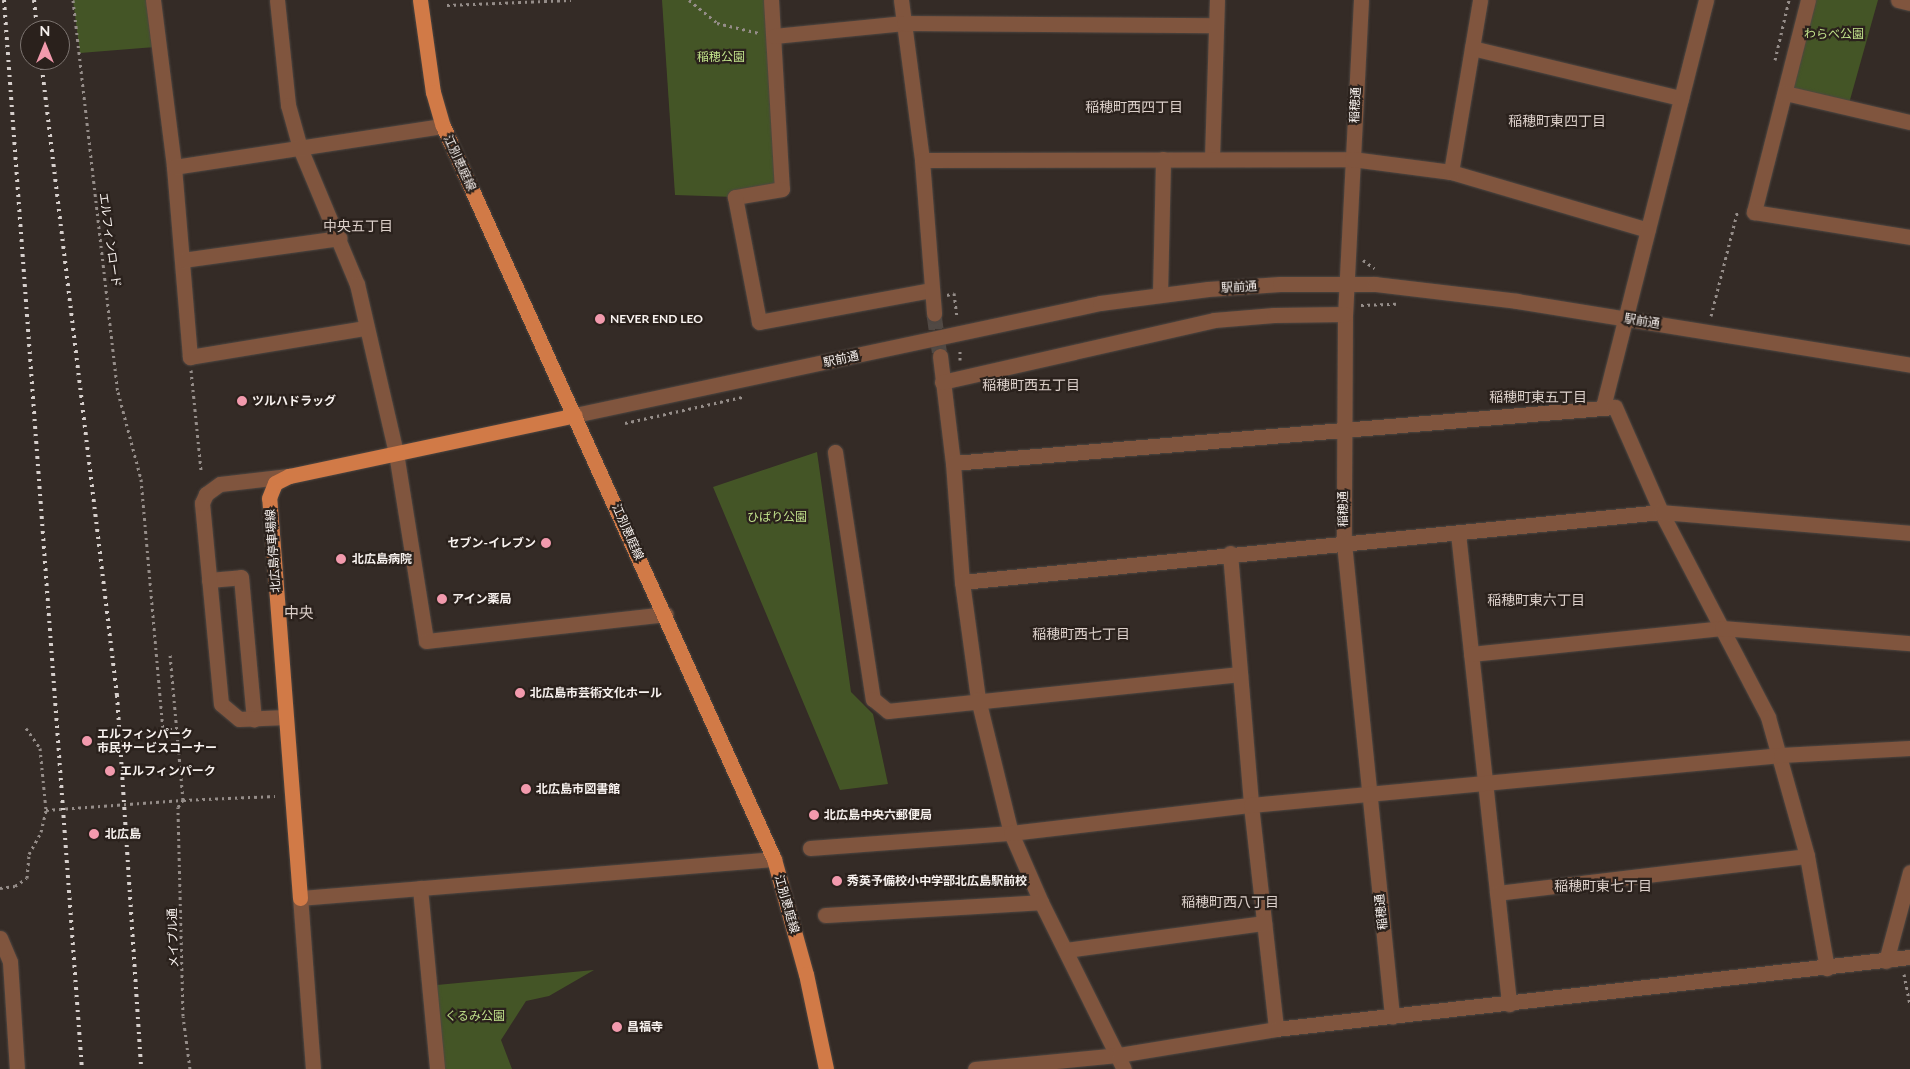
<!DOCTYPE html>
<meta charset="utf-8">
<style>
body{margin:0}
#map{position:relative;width:1910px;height:1069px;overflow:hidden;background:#342b26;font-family:Lato,"Noto Sans JP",sans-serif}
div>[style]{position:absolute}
.green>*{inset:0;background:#445526}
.minor-tunnel>*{height:15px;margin-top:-7.5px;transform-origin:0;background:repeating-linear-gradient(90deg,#514944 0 15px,transparent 0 23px)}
.path>*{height:3px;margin-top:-1.5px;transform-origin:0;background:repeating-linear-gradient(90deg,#958d89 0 2.5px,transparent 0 6.5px)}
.roads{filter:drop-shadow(0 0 1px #4f4742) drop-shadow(0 0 1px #4f4742)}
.minor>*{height:15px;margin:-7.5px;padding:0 7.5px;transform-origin:7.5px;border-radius:7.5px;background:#80553e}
.major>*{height:15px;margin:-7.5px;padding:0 7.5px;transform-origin:7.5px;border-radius:7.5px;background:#d17a47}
.rail>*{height:4px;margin-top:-2px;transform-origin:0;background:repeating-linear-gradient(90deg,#d5cecb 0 2.5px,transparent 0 7.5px)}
.dots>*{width:14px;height:14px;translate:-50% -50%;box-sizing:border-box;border:2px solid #2a211c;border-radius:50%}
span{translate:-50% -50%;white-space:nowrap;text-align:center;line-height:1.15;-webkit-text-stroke:4.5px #2a211c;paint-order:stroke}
.park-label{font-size:12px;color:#c0e18a}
.street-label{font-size:12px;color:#f7f1ee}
.poi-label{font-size:12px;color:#f7f1ee;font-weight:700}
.left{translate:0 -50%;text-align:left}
.right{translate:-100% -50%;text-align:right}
.neighbourhood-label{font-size:14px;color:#dbcfc9}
.quarter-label{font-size:15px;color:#dbcfc9}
.north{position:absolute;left:20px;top:20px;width:50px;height:50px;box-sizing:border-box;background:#2a211c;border:1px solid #7c7470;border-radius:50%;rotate:0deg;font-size:14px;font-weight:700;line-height:20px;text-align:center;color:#f7f1ee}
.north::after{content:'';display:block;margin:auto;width:18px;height:22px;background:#f29aad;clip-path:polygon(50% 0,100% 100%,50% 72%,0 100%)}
</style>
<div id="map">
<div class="green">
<i style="clip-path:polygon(73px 0,151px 0,155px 47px,80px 53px)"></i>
<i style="clip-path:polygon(662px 0,771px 0,782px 189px,735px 197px,675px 195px)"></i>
<i style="clip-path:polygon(1808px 0,1878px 0,1848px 107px,1785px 93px)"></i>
<i style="clip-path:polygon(817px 452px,851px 692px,873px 714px,888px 784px,840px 790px,713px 487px)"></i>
<i style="clip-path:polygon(594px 970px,549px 996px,526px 1001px,501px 1040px,512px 1069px,444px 1069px,437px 985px)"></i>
</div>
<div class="minor-tunnel">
<i style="left:934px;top:314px;width:42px;rotate:81.9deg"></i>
</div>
<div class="path">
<i style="left:73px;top:0;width:395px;rotate:83.5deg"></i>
<i style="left:118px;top:392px;width:90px;rotate:75.2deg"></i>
<i style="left:141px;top:479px;width:251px;rotate:85deg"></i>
<i style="left:163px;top:729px;width:14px"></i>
<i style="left:689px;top:0;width:36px;rotate:39deg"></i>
<i style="left:717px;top:23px;width:43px;rotate:13.4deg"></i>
<i style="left:447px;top:5px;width:124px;rotate:-2.3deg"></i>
<i style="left:1775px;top:60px;width:62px;rotate:-76.9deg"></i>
<i style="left:1363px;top:260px;width:14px;rotate:36deg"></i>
<i style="left:947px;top:295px;width:7px;rotate:-16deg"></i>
<i style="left:954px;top:293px;width:24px;rotate:83deg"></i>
<i style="left:1361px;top:305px;width:35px;rotate:-2deg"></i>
<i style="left:1711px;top:316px;width:110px;rotate:-75.8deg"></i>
<i style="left:960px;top:360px;width:10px;rotate:-90deg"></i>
<i style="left:191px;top:370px;width:101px;rotate:84.3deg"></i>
<i style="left:625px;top:423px;width:120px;rotate:-12.5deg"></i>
<i style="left:26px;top:728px;width:24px;rotate:55deg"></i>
<i style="left:40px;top:748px;width:62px;rotate:84.5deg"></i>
<i style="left:0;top:888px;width:15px;rotate:-8deg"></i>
<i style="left:15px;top:886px;width:14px;rotate:-34deg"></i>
<i style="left:27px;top:878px;width:24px;rotate:-85deg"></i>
<i style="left:29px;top:854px;width:25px;rotate:-61deg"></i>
<i style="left:41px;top:832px;width:23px;rotate:-77deg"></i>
<i style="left:46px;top:810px;width:137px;rotate:-4.2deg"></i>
<i style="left:183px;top:800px;width:148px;rotate:-95.1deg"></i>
<i style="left:1904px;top:974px;width:32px;rotate:79deg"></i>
<i style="left:190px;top:1069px;width:53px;rotate:-97.5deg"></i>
<i style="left:183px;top:1016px;width:209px;rotate:-91.4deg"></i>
<i style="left:178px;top:807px;width:9px;rotate:-54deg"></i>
<i style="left:183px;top:800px;width:92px;rotate:-2.5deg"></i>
</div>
<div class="roads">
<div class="minor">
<i style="left:153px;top:0;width:168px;rotate:82.8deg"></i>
<i style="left:174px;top:167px;width:191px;rotate:85.2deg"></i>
<i style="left:190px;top:357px;width:178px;rotate:-9.4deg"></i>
<i style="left:277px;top:0;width:106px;rotate:84deg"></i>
<i style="left:288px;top:105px;width:45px;rotate:74.4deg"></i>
<i style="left:300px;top:148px;width:147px;rotate:67.3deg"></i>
<i style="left:357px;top:284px;width:173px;rotate:77deg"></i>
<i style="left:396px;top:453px;width:190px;rotate:80.9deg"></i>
<i style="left:426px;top:641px;width:241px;rotate:-6.4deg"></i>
<i style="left:771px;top:0;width:189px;rotate:86.7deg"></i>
<i style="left:782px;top:189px;width:48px;rotate:170.3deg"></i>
<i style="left:735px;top:197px;width:127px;rotate:79.1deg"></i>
<i style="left:759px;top:322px;width:175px;rotate:-10.5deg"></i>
<i style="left:901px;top:0;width:161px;rotate:82.5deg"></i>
<i style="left:922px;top:160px;width:154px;rotate:85.5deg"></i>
<i style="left:1361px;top:0;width:314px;rotate:92.9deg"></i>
<i style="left:1345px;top:314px;width:229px;rotate:90.3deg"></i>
<i style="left:1344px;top:543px;width:476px;rotate:84.2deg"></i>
<i style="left:1808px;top:0;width:219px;rotate:104.3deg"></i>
<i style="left:1754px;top:212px;width:158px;rotate:9.1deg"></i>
<i style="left:1898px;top:0;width:12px;rotate:14deg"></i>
<i style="left:774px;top:36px;width:131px;rotate:-5.7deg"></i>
<i style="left:904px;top:23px;width:311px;rotate:0.4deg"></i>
<i style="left:1472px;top:48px;width:215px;rotate:13.5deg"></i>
<i style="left:1785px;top:93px;width:128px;rotate:13.1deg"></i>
<i style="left:1212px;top:158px;width:158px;rotate:-88.2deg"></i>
<i style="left:922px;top:160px;width:430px;rotate:-0.1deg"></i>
<i style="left:1352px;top:159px;width:100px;rotate:7.5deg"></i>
<i style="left:1451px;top:172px;width:205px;rotate:16.4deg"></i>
<i style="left:174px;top:167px;width:272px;rotate:-8.7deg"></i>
<i style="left:1451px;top:172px;width:174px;rotate:-80.4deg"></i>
<i style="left:183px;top:260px;width:158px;rotate:-8deg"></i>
<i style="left:1160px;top:294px;width:135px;rotate:-88.7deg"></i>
<i style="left:940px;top:356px;width:108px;rotate:83.1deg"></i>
<i style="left:953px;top:463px;width:119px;rotate:85.7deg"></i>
<i style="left:962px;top:582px;width:118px;rotate:82.2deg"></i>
<i style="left:978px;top:699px;width:138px;rotate:76.2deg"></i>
<i style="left:1011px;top:833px;width:75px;rotate:66.5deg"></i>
<i style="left:1041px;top:902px;width:186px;rotate:63.6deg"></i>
<i style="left:942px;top:382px;width:279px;rotate:-12.8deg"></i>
<i style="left:1214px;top:320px;width:60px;rotate:-4.8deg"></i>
<i style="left:1274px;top:315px;width:71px;rotate:-0.8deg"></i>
<i style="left:1603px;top:407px;width:420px;rotate:-75.8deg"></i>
<i style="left:575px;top:415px;width:537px;rotate:-12.04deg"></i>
<i style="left:1100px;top:303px;width:109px;rotate:-7.4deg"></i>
<i style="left:1208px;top:289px;width:72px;rotate:-4deg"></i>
<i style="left:1280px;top:284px;width:95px"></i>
<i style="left:1375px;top:284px;width:143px;rotate:6.8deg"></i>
<i style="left:1517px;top:301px;width:398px;rotate:9.2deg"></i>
<i style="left:835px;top:452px;width:250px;rotate:81.3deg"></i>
<i style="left:873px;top:699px;width:19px;rotate:39deg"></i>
<i style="left:888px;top:711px;width:354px;rotate:-6deg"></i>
<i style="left:953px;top:463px;width:664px;rotate:-4.84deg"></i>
<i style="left:1615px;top:407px;width:115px;rotate:66.3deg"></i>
<i style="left:1661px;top:512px;width:231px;rotate:62.4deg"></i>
<i style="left:1768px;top:717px;width:144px;rotate:74.3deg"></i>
<i style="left:1807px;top:856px;width:114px;rotate:79.9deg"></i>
<i style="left:1458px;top:533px;width:474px;rotate:83.8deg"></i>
<i style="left:1230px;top:553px;width:253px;rotate:85.2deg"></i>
<i style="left:1251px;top:805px;width:225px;rotate:83.6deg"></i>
<i style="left:209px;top:580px;width:32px;rotate:-5deg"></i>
<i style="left:241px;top:577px;width:143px;rotate:84.8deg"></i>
<i style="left:962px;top:582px;width:702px;rotate:-5.72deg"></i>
<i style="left:1661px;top:512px;width:250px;rotate:4.8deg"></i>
<i style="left:1471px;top:654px;width:252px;rotate:-5.9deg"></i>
<i style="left:1722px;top:628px;width:189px;rotate:4.6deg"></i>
<i style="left:286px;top:717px;width:47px;rotate:177.6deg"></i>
<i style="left:239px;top:719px;width:23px;rotate:-140deg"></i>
<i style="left:221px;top:704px;width:202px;rotate:-95.4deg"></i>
<i style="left:202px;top:503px;width:10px;rotate:-66deg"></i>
<i style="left:206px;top:494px;width:17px;rotate:-36deg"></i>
<i style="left:220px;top:484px;width:69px;rotate:-6.6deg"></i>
<i style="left:810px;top:848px;width:202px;rotate:-4.3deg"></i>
<i style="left:1011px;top:833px;width:242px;rotate:-6.7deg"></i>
<i style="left:1251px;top:805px;width:532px;rotate:-5.39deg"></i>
<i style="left:1781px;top:755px;width:129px;rotate:-3.1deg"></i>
<i style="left:420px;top:888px;width:182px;rotate:84.6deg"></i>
<i style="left:1497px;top:893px;width:312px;rotate:-6.8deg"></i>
<i style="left:825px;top:915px;width:216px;rotate:-3.4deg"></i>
<i style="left:0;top:938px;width:26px;rotate:67deg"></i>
<i style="left:10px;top:962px;width:107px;rotate:86.3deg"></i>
<i style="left:1066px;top:950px;width:200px;rotate:-7.8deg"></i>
<i style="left:1886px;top:961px;width:92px;rotate:-74.9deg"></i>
<i style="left:313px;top:1069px;width:171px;rotate:-94.3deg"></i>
<i style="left:300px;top:898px;width:476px;rotate:-4.7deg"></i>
<i style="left:975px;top:1069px;width:145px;rotate:-5.6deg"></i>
<i style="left:1119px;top:1055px;width:159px;rotate:-9.4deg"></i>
<i style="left:1276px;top:1029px;width:638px;rotate:-6.48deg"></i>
</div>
<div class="major">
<i style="left:420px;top:0;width:93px;rotate:82deg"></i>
<i style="left:433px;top:92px;width:35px;rotate:74deg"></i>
<i style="left:443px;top:126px;width:804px;rotate:65.7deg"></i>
<i style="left:774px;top:859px;width:119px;rotate:74.5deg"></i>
<i style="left:806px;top:974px;width:97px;rotate:78.1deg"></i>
<i style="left:300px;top:898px;width:401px;rotate:-94.4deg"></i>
<i style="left:269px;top:498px;width:16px;rotate:-68deg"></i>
<i style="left:275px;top:483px;width:16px;rotate:-27deg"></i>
<i style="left:289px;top:476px;width:292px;rotate:-12deg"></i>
</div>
</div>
<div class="rail">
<i style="left:4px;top:0;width:1072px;rotate:85.83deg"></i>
<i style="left:34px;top:0;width:30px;rotate:84deg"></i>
<i style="left:41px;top:60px;width:640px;rotate:83.18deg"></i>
<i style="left:117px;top:695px;width:375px;rotate:86.3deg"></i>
</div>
<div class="dots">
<i style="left:600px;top:319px;background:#f29aad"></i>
<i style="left:242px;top:401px;background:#f29aad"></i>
<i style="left:546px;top:543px;background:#f29aad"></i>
<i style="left:341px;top:559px;background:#f29aad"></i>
<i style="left:442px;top:599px;background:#f29aad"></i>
<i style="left:520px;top:693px;background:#f29aad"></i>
<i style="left:87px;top:741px;background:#f29aad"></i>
<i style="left:110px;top:771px;background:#f29aad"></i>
<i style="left:526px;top:789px;background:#f29aad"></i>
<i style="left:814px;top:815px;background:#f29aad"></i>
<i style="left:94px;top:834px;background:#f29aad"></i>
<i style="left:837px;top:881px;background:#f29aad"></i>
<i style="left:617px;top:1027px;background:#f29aad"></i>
</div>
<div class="park-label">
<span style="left:1834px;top:34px">わらべ公園</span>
<span style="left:721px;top:57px">稲穂公園</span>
<span style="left:777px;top:517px">ひばり公園</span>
<span style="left:475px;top:1016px">くるみ公園</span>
</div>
<div class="street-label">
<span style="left:1355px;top:105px;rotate:-87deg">稲穂通</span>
<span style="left:460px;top:163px;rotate:65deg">江別恵庭線</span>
<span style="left:110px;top:240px;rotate:82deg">エルフィンロード</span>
<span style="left:1239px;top:287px;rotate:-3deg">駅前通</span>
<span style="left:1642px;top:321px;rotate:9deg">駅前通</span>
<span style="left:841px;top:359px;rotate:-12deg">駅前通</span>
<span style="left:1343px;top:509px;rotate:-90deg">稲穂通</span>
<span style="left:628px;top:532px;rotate:66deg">江別恵庭線</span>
<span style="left:273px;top:551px;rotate:-94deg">北広島停車場線</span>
<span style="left:787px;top:904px;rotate:74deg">江別恵庭線</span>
<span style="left:1381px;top:912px;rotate:-96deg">稲穂通</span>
<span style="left:173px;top:938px;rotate:-92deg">メイプル通</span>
</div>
<div class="poi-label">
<span class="left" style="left:610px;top:319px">NEVER END LEO</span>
<span class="left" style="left:252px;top:401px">ツルハドラッグ</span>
<span class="right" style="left:536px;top:543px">セブン-イレブン</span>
<span class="left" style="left:352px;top:559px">北広島病院</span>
<span class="left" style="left:452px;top:599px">アイン薬局</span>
<span class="left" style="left:530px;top:693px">北広島市芸術文化ホール</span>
<span class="left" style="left:97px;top:741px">エルフィンパーク<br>市民サービスコーナー</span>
<span class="left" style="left:120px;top:771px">エルフィンパーク</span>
<span class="left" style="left:536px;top:789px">北広島市図書館</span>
<span class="left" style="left:824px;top:815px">北広島中央六郵便局</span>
<span class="left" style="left:105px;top:834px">北広島</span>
<span class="left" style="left:847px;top:881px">秀英予備校小中学部北広島駅前校</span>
<span class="left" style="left:627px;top:1027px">昌福寺</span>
</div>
<div class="neighbourhood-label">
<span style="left:1134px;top:107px">稲穂町西四丁目</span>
<span style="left:1557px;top:121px">稲穂町東四丁目</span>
<span style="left:358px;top:226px">中央五丁目</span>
<span style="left:1031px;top:385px">稲穂町西五丁目</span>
<span style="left:1538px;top:397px">稲穂町東五丁目</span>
<span style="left:1536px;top:600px">稲穂町東六丁目</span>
<span style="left:1081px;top:634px">稲穂町西七丁目</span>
<span style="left:1603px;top:886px">稲穂町東七丁目</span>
<span style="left:1230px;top:902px">稲穂町西八丁目</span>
</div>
<div class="quarter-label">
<span style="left:299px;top:613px">中央</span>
</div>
<div class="north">N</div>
</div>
